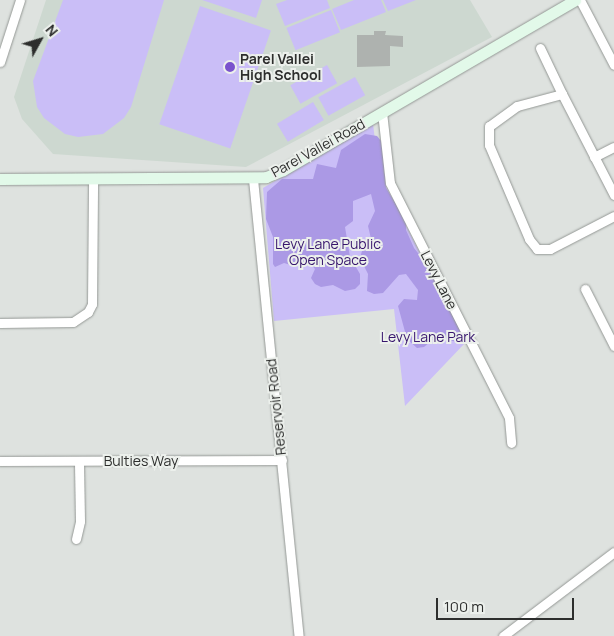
<!DOCTYPE html>
<style>
body{margin:0}
#map{position:relative;width:614px;height:636px;overflow:hidden;background:#dee2df;font-family:Manrope,sans-serif}
div>[style]{position:absolute}
.built>*{inset:0;background:#cdd8d0}
.green>*{inset:0;background:#cabef7;transform-origin:0 0}
.forest>*{inset:0;background:#ab99e5}
.building>*{inset:0;background:#aeb2af}
.roads{filter:drop-shadow(0 0 1px #949895) drop-shadow(0 0 1px #949895)}
.street>*{height:9px;margin:-4.5px;padding:0 4.5px;transform-origin:4.5px;border-radius:4.5px;background:#fff}
.secondary>*{height:11px;margin:-5.5px;padding:0 5.5px;transform-origin:5.5px;border-radius:5.5px;background:#e2f9e9}
.dots>*{width:14px;height:14px;translate:-50% -50%;box-sizing:border-box;border:2px solid #ecf0ec;border-radius:50%}
span{translate:-50% -50%;white-space:nowrap;text-align:center;line-height:1.15;-webkit-text-stroke:4px #ecf0ec;paint-order:stroke}
.poi-label{font-size:14px;color:#2d2e2d;font-weight:700}
.left{translate:0 -50%;text-align:left}
.street-label{font-size:14px;color:#2d2e2d}
.park-label{font-size:14px;color:#37156d}
.north{position:absolute;left:15px;top:15px;width:50px;height:50px;-webkit-text-stroke:4px #ecf0ec;paint-order:stroke;rotate:51deg;font-size:14px;font-weight:700;line-height:20px;text-align:center;color:#2d2e2d}
.north::after{content:'';display:block;margin:auto;width:18px;height:22px;background:#2d2e2d;clip-path:polygon(50% 0,100% 100%,50% 72%,0 100%)}
.scale{position:absolute;left:436px;top:598px;width:138px;height:22px;box-sizing:border-box;border:2px solid #2d2e2d;border-top:0;padding-left:6px;font-size:15px;line-height:18px;white-space:nowrap;color:#2d2e2d;-webkit-text-stroke:4px #ecf0ec;paint-order:stroke}
</style>
<div id="map">
<div class="built">
<i style="clip-path:polygon(46px 0,470px 0,492px 37px,246px 167px,53px 154px,22px 119px,14px 97px)"></i>
</div>
<div class="green">
<i style="clip-path:polygon(63px 0,164px 0,131px 107px,124px 118px,103px 134px,78px 137px,65px 134px,44px 118px,37px 107px,33px 81px)"></i>
<i style="clip-path:polygon(202px 0,262px 0,256px 18px)"></i>
<i style="clip-path:polygon(287px 0,327px 0,330px 8px,285px 26px,276px 4px)"></i>
<i style="clip-path:polygon(354px 0,381px 0,386px 12px,341px 30px,332px 9px)"></i>
<i style="clip-path:polygon(383px 0,416px 0,388px 11px)"></i>
<i style="left:200px;top:6px;width:75px;height:125px;rotate:19deg"></i>
<i style="left:331px;top:10px;width:24px;height:48px;rotate:68deg"></i>
<i style="left:327px;top:65px;width:21px;height:42px;rotate:61deg"></i>
<i style="left:355px;top:77px;width:21px;height:42px;rotate:61deg"></i>
<i style="left:313px;top:102px;width:21px;height:42px;rotate:59deg"></i>
<i style="clip-path:polygon(373px 124px,379px 172px,465px 343px,405px 406px,394px 309px,274px 321px,263px 188px)"></i>
</div>
<div class="forest">
<i style="clip-path:polygon(365px 134px,377px 136px,382px 142px,386px 188px,406px 220px,406px 230px,414px 248px,428px 266px,462px 331px,457px 342px,436px 337px,424px 347px,417px 348px,407px 339px,398px 306px,404px 299px,417px 300px,418px 290px,406px 274px,399px 275px,383px 293px,374px 294px,367px 291px,368px 274px,360px 258px,362px 251px,372px 243px,368px 226px,375px 211px,371px 194px,353px 201px,353px 221px,345px 227px,350px 257px,360px 274px,360px 284px,355px 289px,345px 291px,333px 285px,321px 287px,315px 284px,311px 278px,315px 269px,309px 262px,294px 266px,284px 263px,275px 267px,273px 264px,273px 237px,266px 219px,267px 192px,282px 179px,313px 179px,317px 164px,336px 168px,341px 150px)"></i>
</div>
<div class="building">
<i style="clip-path:polygon(374px 31px,386px 31px,385px 35px,403px 36px,403px 47px,390px 46px,390px 66px,357px 67px,357px 35px,374px 35px)"></i>
</div>
<div class="roads">
<div class="street">
<i style="left:580px;top:0;width:73px;rotate:62.4deg"></i>
<i style="left:540px;top:48px;width:51px;rotate:64.4deg"></i>
<i style="left:0;top:62px;width:65px;rotate:-72.1deg"></i>
<i style="left:382px;top:112px;width:71px;rotate:83.6deg"></i>
<i style="left:390px;top:183px;width:263px;rotate:63.1deg"></i>
<i style="left:509px;top:418px;width:25px;rotate:85deg"></i>
<i style="left:594px;top:157px;width:22px;rotate:-27deg"></i>
<i style="left:253px;top:179px;width:459px;rotate:84.3deg"></i>
<i style="left:614px;top:195px;width:114px;rotate:-117.2deg"></i>
<i style="left:562px;top:94px;width:47px;rotate:165.1deg"></i>
<i style="left:517px;top:106px;width:34px;rotate:144deg"></i>
<i style="left:489px;top:126px;width:19px;rotate:90deg"></i>
<i style="left:489px;top:145px;width:102px;rotate:66.9deg"></i>
<i style="left:529px;top:239px;width:13px;rotate:51deg"></i>
<i style="left:537px;top:249px;width:13px"></i>
<i style="left:550px;top:249px;width:72px;rotate:-27.3deg"></i>
<i style="left:585px;top:289px;width:64px;rotate:63deg"></i>
<i style="left:0;top:323px;width:73px;rotate:-0.8deg"></i>
<i style="left:73px;top:322px;width:18px;rotate:-34deg"></i>
<i style="left:88px;top:312px;width:9px;rotate:-63deg"></i>
<i style="left:92px;top:304px;width:125px;rotate:-89.5deg"></i>
<i style="left:0;top:461px;width:282px;rotate:-0.2deg"></i>
<i style="left:76px;top:539px;width:18px;rotate:-77deg"></i>
<i style="left:80px;top:521px;width:60px;rotate:-91deg"></i>
<i style="left:503px;top:636px;width:139px;rotate:-37.1deg"></i>
</div>
<div class="secondary">
<i style="left:0;top:179px;width:266px;rotate:-0.4deg"></i>
<i style="left:266px;top:177px;width:18px;rotate:-22deg"></i>
<i style="left:283px;top:170px;width:338px;rotate:-30.2deg"></i>
</div>
</div>
<div class="dots">
<i style="left:230px;top:67px;background:#7a53cd"></i>
</div>
<div class="poi-label">
<span class="left" style="left:240px;top:67px">Parel Vallei<br>High School</span>
</div>
<div class="street-label">
<span style="left:318px;top:148px;rotate:-29deg">Parel Vallei Road</span>
<span style="left:439px;top:280px;rotate:63deg">Levy Lane</span>
<span style="left:276px;top:407px;rotate:-96deg">Reservoir Road</span>
<span style="left:141px;top:461px">Bulties Way</span>
</div>
<div class="park-label">
<span style="left:328px;top:252px">Levy Lane Public<br>Open Space</span>
<span style="left:428px;top:337px">Levy Lane Park</span>
</div>
<div class="north">N</div>
<div class="scale">100 m</div>
</div>
